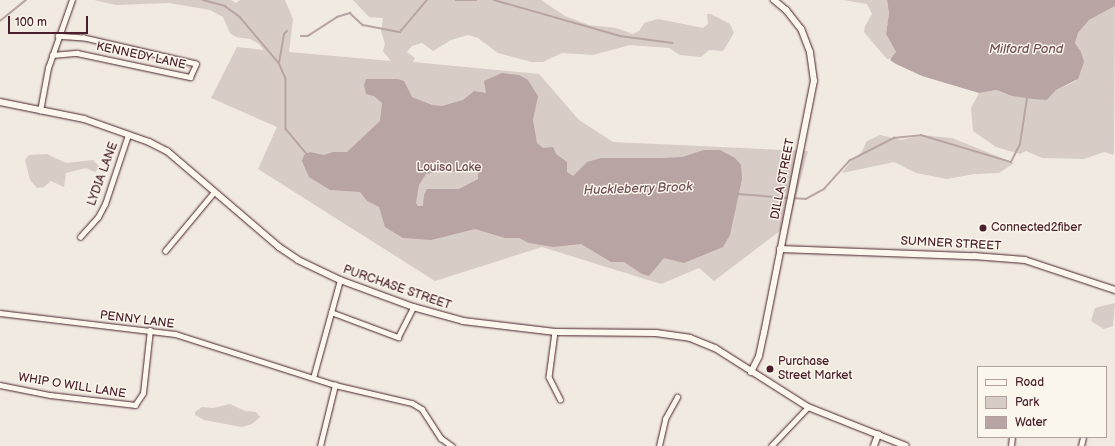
<!DOCTYPE html>
<style>
body{margin:0}
#map{position:relative;width:1115px;height:446px;overflow:hidden;background:#f0eae0;font-family:"Balsamiq Sans",sans-serif}
div>[style]{position:absolute}
.green>*{inset:0;background:#d8ccc6}
.water>*{inset:0;background:#b8a4a2}
.stream>*{height:1.5px;margin:-0.75px;padding:0 0.75px;transform-origin:0.75px;border-radius:0.75px;background:#b8a4a2}
.roads{filter:drop-shadow(0 0 1px #4a1f2b) drop-shadow(0 0 1px #4a1f2b)}
.minor>*{height:4.5px;margin:-2.25px;padding:0 2.25px;transform-origin:2.25px;border-radius:2.25px;background:#fbf7ec}
.tertiary>*{height:5.5px;margin:-2.75px;padding:0 2.75px;transform-origin:2.75px;border-radius:2.75px;background:#fbf7ec}
.secondary>*{height:6px;margin:-3px;padding:0 3px;transform-origin:3px;border-radius:3px;background:#fbf7ec}
.dots>*{width:11px;height:11px;translate:-50% -50%;box-sizing:border-box;border:2px solid #fbf7ec;border-radius:50%}
span{translate:-50% -50%;white-space:nowrap;text-align:center;line-height:1.15;-webkit-text-stroke:3px #fbf7ec;paint-order:stroke}
.street-label{font-size:12px;color:#4a1f2b}
.park-label{font-size:12px;color:#6e4a52}
.poi-label{font-size:12px;color:#4a1f2b}
.left{translate:0 -50%;text-align:left}
.water-label{font-size:13px;color:#704e55;font-style:italic}
.legend{position:absolute;left:977px;top:366px;width:130px;height:72px;box-sizing:border-box;background:#fbf7ec;border:1px solid #b4a19f;margin:0;padding:5px 7px;list-style:none;font-size:12px;color:#4a1f2b}
.legend li{display:flex;align-items:center;gap:8px;height:20px}
.legend b{width:20px;border:1px solid #b4a19f}
.scale{position:absolute;left:8px;top:16px;width:80px;height:18px;box-sizing:border-box;border:2px solid #4a1f2b;border-top:0;padding-left:5px;font-size:12px;line-height:14px;white-space:nowrap;color:#4a1f2b;-webkit-text-stroke:3px #fbf7ec;paint-order:stroke}
</style>
<div id="map">
<div class="green">
<i style="clip-path:polygon(94px 0,231px 0,236px 3px,240px 0,285px 0,293px 19px,289px 52px,391px 61px,383px 51px,385px 44px,381px 31px,383px 18px,369px 17px,353px 0,541px 0,565px 16px,589px 25px,616px 28px,633px 34px,639px 31px,644px 23px,658px 19px,703px 28px,708px 24px,707px 14px,711px 14px,730px 24px,734px 33px,723px 51px,709px 50px,701px 57px,680px 55px,669px 48px,630px 45px,593px 55px,562px 53px,543px 62px,532px 62px,498px 53px,478px 38px,468px 35px,451px 40px,433px 51px,422px 43px,412px 46px,407px 52px,415px 58px,413px 62px,539px 74px,579px 120px,613px 142px,808px 151px,789px 224px,714px 281px,699px 268px,661px 284px,542px 247px,435px 281px,258px 169px,277px 127px,211px 98px,237px 47px,264px 50px,259px 44px,250px 39px,236px 37px,230px 33px,223px 17px,210px 10px,169px 3px,116px 5px)"></i>
<i style="clip-path:polygon(843px 0,887px 0,889px 13px,886px 34px,896px 52px,893px 58px,887px 59px,864px 32px,865px 26px,872px 14px,867px 4px)"></i>
<i style="clip-path:polygon(1115px 6px,1114px 155px,1104px 152px,1084px 159px,1042px 158px,1026px 151px,1020px 154px,996px 147px,973px 131px,971px 108px,979px 93px,996px 90px,1005px 94px,1047px 100px,1056px 90px,1076px 81px,1079px 49px,1075px 43px,1078px 33px,1089px 20px)"></i>
<i style="clip-path:polygon(880px 135px,901px 140px,921px 135px,952px 138px,1014px 163px,999px 173px,974px 174px,947px 179px,916px 173px,894px 162px,842px 173px,850px 162px,861px 153px,867px 141px)"></i>
<i style="clip-path:polygon(47px 154px,66px 163px,93px 160px,100px 167px,95px 172px,86px 168px,66px 173px,64px 187px,51px 181px,44px 187px,37px 188px,30px 180px,25px 160px,29px 155px)"></i>
<i style="clip-path:polygon(1115px 303px,1113px 326px,1104px 329px,1091px 321px,1095px 308px)"></i>
<i style="clip-path:polygon(230px 404px,245px 411px,256px 412px,260px 417px,252px 424px,242px 427px,204px 420px,195px 415px,195px 412px,202px 407px,213px 408px)"></i>
</div>
<div class="water">
<i style="clip-path:polygon(887px 0,1115px 0,1115px 6px,1089px 20px,1078px 33px,1075px 43px,1081px 52px,1084px 62px,1078px 79px,1056px 90px,1047px 100px,1033px 99px,1012px 96px,996px 90px,979px 93px,922px 76px,896px 64px,890px 60px,896px 52px,886px 34px,889px 13px)"></i>
<i style="clip-path:polygon(evenodd,502px 73px,519px 75px,528px 80px,538px 96px,533px 120px,537px 143px,543px 148px,553px 147px,556px 154px,567px 162px,567px 172px,573px 176px,587px 162px,601px 158px,664px 158px,682px 157px,704px 150px,720px 150px,735px 158px,741px 165px,742px 179px,730px 235px,723px 247px,684px 263px,664px 258px,649px 276px,642px 274px,624px 262px,611px 262px,581px 244px,553px 247px,529px 243px,519px 238px,505px 238px,475px 229px,431px 240px,403px 238px,385px 227px,379px 207px,367px 201px,360px 192px,330px 190px,309px 177px,302px 161px,304px 155px,310px 152px,324px 155px,333px 152px,347px 152px,380px 121px,382px 103px,374px 96px,366px 94px,364px 85px,366px 79px,398px 79px,404px 81px,412px 97px,432px 105px,442px 106px,463px 100px,474px 91px,486px 93px,484px 81px,502px 73px,469px 165px,478px 170px,478px 179px,459px 189px,427px 189px,424px 195px,423px 206px,418px 206px,416px 203px,419px 185px,426px 174px,439px 171px,453px 172px,469px 165px)"></i>
</div>
<div class="stream">
<i style="left:203px;top:0;width:23px;rotate:15deg"></i>
<i style="left:225px;top:6px;width:19px;rotate:36deg"></i>
<i style="left:240px;top:17px;width:60px;rotate:49.7deg"></i>
<i style="left:279px;top:63px;width:17px;rotate:66deg"></i>
<i style="left:286px;top:79px;width:50px;rotate:90deg"></i>
<i style="left:286px;top:129px;width:33px;rotate:50deg"></i>
<i style="left:456px;top:0;width:20px"></i>
<i style="left:494px;top:0;width:131px;rotate:15.9deg"></i>
<i style="left:620px;top:36px;width:53px;rotate:7.5deg"></i>
<i style="left:0;top:21px;width:33px;rotate:-39deg"></i>
<i style="left:301px;top:36px;width:7px"></i>
<i style="left:308px;top:36px;width:35px;rotate:-33deg"></i>
<i style="left:337px;top:17px;width:14px;rotate:-17deg"></i>
<i style="left:350px;top:13px;width:18px;rotate:43deg"></i>
<i style="left:363px;top:25px;width:38px;rotate:11deg"></i>
<i style="left:400px;top:32px;width:42px;rotate:-49.8deg"></i>
<i style="left:279px;top:63px;width:29px;rotate:-80deg"></i>
<i style="left:284px;top:34px;width:4px;rotate:-45deg"></i>
<i style="left:738px;top:194px;width:50px;rotate:4.6deg"></i>
<i style="left:792px;top:198px;width:14px;rotate:4deg"></i>
<i style="left:806px;top:199px;width:21px;rotate:-29deg"></i>
<i style="left:824px;top:189px;width:38px;rotate:-48deg"></i>
<i style="left:849px;top:161px;width:51px;rotate:-27.1deg"></i>
<i style="left:894px;top:138px;width:27px;rotate:-6deg"></i>
<i style="left:921px;top:135px;width:94px;rotate:16.7deg"></i>
<i style="left:1011px;top:162px;width:20px;rotate:-63deg"></i>
<i style="left:1020px;top:144px;width:47px;rotate:-81.3deg"></i>
</div>
<div class="roads">
<div class="minor">
<i style="left:52px;top:55px;width:25px;rotate:-5deg"></i>
<i style="left:77px;top:53px;width:116px;rotate:12deg"></i>
<i style="left:190px;top:77px;width:14px;rotate:-65deg"></i>
<i style="left:196px;top:64px;width:115px;rotate:-166.9deg"></i>
<i style="left:84px;top:38px;width:26px;rotate:-176deg"></i>
<i style="left:40px;top:111px;width:44px;rotate:-79.5deg"></i>
<i style="left:48px;top:68px;width:72px;rotate:-70.6deg"></i>
<i style="left:80px;top:237px;width:27px;rotate:-48deg"></i>
<i style="left:98px;top:217px;width:15px;rotate:-62deg"></i>
<i style="left:105px;top:204px;width:73px;rotate:-71.6deg"></i>
<i style="left:165px;top:251px;width:77px;rotate:-50.3deg"></i>
<i style="left:331px;top:312px;width:72px;rotate:20.5deg"></i>
<i style="left:398px;top:337px;width:34px;rotate:-63deg"></i>
<i style="left:0;top:313px;width:176px;rotate:6.8deg"></i>
<i style="left:175px;top:334px;width:168px;rotate:17.7deg"></i>
<i style="left:335px;top:385px;width:79px;rotate:13.2deg"></i>
<i style="left:412px;top:403px;width:12px;rotate:31deg"></i>
<i style="left:422px;top:409px;width:35px;rotate:57deg"></i>
<i style="left:441px;top:438px;width:14px;rotate:36deg"></i>
<i style="left:555px;top:332px;width:45px;rotate:97.6deg"></i>
<i style="left:549px;top:377px;width:25px;rotate:63deg"></i>
<i style="left:313px;top:378px;width:102px;rotate:-74.6deg"></i>
<i style="left:0;top:385px;width:51px;rotate:11.3deg"></i>
<i style="left:50px;top:395px;width:86px;rotate:6.7deg"></i>
<i style="left:135px;top:405px;width:14px;rotate:-56deg"></i>
<i style="left:143px;top:393px;width:63px;rotate:-83.7deg"></i>
<i style="left:320px;top:446px;width:63px;rotate:-76.2deg"></i>
<i style="left:659px;top:446px;width:28px;rotate:-77deg"></i>
<i style="left:665px;top:419px;width:25px;rotate:-61deg"></i>
<i style="left:771px;top:446px;width:54px;rotate:-46.5deg"></i>
<i style="left:1011px;top:446px;width:9px;rotate:-84deg"></i>
<i style="left:1081px;top:446px;width:9px;rotate:-77deg"></i>
</div>
<div class="tertiary">
<i style="left:780px;top:249px;width:194px;rotate:2.1deg"></i>
<i style="left:974px;top:256px;width:51px;rotate:4.5deg"></i>
<i style="left:1025px;top:260px;width:95px;rotate:18.4deg"></i>
<i style="left:874px;top:446px;width:12px;rotate:-70deg"></i>
</div>
<div class="secondary">
<i style="left:0;top:102px;width:86px;rotate:11.4deg"></i>
<i style="left:84px;top:119px;width:69px;rotate:19.5deg"></i>
<i style="left:149px;top:142px;width:20px;rotate:27deg"></i>
<i style="left:167px;top:151px;width:148px;rotate:40.6deg"></i>
<i style="left:279px;top:247px;width:23px;rotate:34deg"></i>
<i style="left:298px;top:260px;width:47px;rotate:25.5deg"></i>
<i style="left:340px;top:280px;width:78px;rotate:20.3deg"></i>
<i style="left:413px;top:307px;width:52px;rotate:15.6deg"></i>
<i style="left:463px;top:321px;width:93px;rotate:6.8deg"></i>
<i style="left:555px;top:332px;width:101px;rotate:0.6deg"></i>
<i style="left:656px;top:333px;width:34px;rotate:8deg"></i>
<i style="left:690px;top:338px;width:27px;rotate:22deg"></i>
<i style="left:715px;top:348px;width:110px;rotate:32.4deg"></i>
<i style="left:808px;top:407px;width:105px;rotate:21.7deg"></i>
<i style="left:751px;top:372px;width:18px;rotate:-63deg"></i>
<i style="left:759px;top:356px;width:24px;rotate:-78deg"></i>
<i style="left:764px;top:333px;width:257px;rotate:-78.8deg"></i>
<i style="left:814px;top:81px;width:29px;rotate:-98deg"></i>
<i style="left:810px;top:52px;width:25px;rotate:-111deg"></i>
<i style="left:801px;top:29px;width:24px;rotate:-128deg"></i>
<i style="left:786px;top:10px;width:16px;rotate:-140deg"></i>
</div>
</div>
<div class="dots">
<i style="left:983px;top:228px;background:#4a1f2b"></i>
<i style="left:770px;top:369px;background:#4a1f2b"></i>
</div>
<div class="street-label">
<span style="left:141px;top:56px;rotate:12deg">KENNEDY LANE</span>
<span style="left:103px;top:174px;rotate:-70deg">LYDIA LANE</span>
<span style="left:783px;top:179px;rotate:-79deg">DILLA STREET</span>
<span style="left:951px;top:244px;rotate:3deg">SUMNER STREET</span>
<span style="left:397px;top:288px;rotate:19deg">PURCHASE STREET</span>
<span style="left:137px;top:320px;rotate:7deg">PENNY LANE</span>
<span style="left:72px;top:386px;rotate:9deg">WHIP O WILL LANE</span>
</div>
<div class="park-label">
<span style="left:449px;top:168px">Louisa Lake</span>
</div>
<div class="poi-label">
<span class="left" style="left:991px;top:228px">Connected2fiber</span>
<span class="left" style="left:778px;top:369px">Purchase<br>Street Market</span>
</div>
<div class="water-label">
<span style="left:1026px;top:49px">Milford Pond</span>
<span style="left:638px;top:189px;rotate:-2deg">Huckleberry Brook</span>
</div>
<ul class="legend">
<li><b style="height:5px;background:#fbf7ec"></b>Road</li>
<li><b style="height:11px;background:#d8ccc6"></b>Park</li>
<li><b style="height:11px;background:#b8a4a2"></b>Water</li>
</ul>
<div class="scale">100 m</div>
</div>
